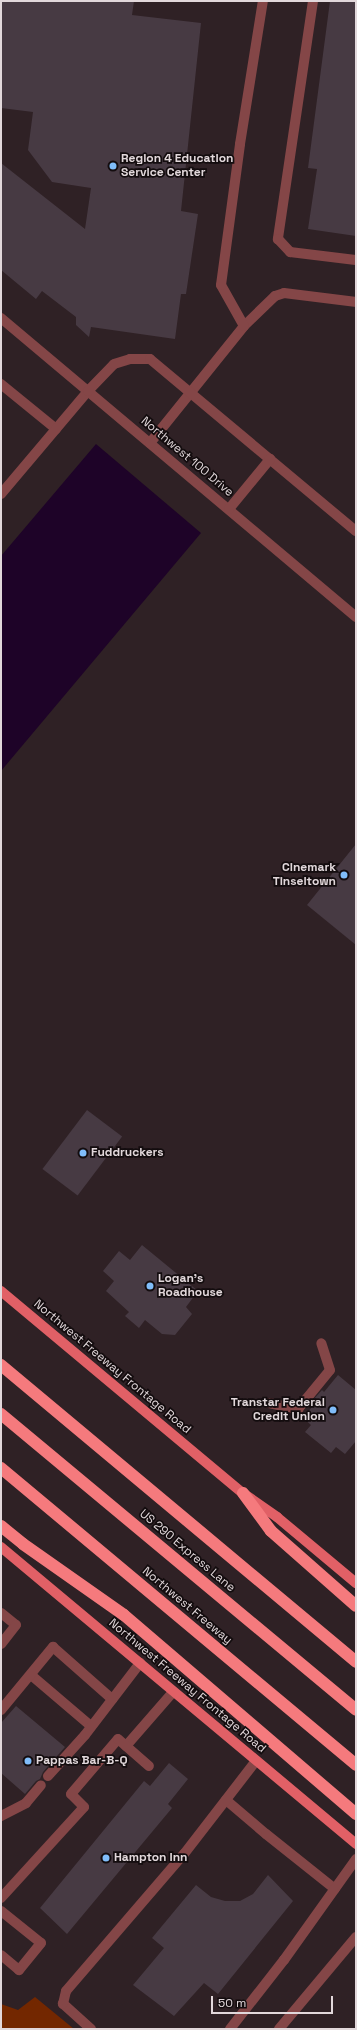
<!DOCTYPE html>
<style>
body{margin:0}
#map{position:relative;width:357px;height:2030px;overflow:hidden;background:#2f2125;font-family:"Space Grotesk",sans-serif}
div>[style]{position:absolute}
.green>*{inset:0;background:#732700}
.water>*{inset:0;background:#1e0328}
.building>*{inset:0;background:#473a43;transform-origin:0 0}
.minor>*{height:10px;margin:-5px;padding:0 5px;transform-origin:5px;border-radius:5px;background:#844647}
.major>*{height:10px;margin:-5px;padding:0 5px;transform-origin:5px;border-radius:5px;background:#e16066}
.highway>*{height:12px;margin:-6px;padding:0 6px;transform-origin:6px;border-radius:6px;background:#f57a7d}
.dots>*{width:11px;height:11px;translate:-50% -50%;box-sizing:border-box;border:2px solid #130c0e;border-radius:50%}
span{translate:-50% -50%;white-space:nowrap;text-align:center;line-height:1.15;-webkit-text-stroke:3.5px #130c0e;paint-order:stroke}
.poi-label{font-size:12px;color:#e2d8db;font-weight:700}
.left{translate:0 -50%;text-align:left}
.right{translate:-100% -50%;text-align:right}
.street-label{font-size:12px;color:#e2d8db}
.frame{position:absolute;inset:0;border:2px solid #e2d8db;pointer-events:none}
.scale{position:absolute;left:211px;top:1996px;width:122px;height:18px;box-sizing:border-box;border:2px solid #e2d8db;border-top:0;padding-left:5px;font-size:12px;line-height:14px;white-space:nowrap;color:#e2d8db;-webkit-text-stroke:3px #130c0e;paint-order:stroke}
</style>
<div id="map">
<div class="green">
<i style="clip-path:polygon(35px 1997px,74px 2029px,1px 2029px,1px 2004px,18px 2010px)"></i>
</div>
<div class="water">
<i style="clip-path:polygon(96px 444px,201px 533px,1px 771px,1px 556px)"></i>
</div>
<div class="building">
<i style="clip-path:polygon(1px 1px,134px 1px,132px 15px,201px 23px,181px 211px,198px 214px,186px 294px,181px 294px,175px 339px,91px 327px,89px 337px,76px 325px,76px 317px,42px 291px,36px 299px,1px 270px,1px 163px,85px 229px,91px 188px,52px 182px,28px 150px,33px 112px,1px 108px)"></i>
<i style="clip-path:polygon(330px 1px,356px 1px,356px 236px,308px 229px,317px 169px,308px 168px)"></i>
<i style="clip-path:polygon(356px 844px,356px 945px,307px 905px)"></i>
<i style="left:87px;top:1110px;width:44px;height:74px;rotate:37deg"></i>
<i style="clip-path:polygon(142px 1245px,198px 1291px,186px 1307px,192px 1314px,175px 1335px,162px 1334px,145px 1320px,139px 1328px,125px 1316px,129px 1312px,106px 1291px,114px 1281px,103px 1271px,119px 1251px,130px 1260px)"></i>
<i style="clip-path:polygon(338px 1375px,356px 1390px,356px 1441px,345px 1454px,336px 1447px,331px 1453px,305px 1432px,311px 1425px,303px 1418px,316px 1402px,313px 1400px,322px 1390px,324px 1392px)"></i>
<i style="clip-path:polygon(16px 1706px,65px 1747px,43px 1772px,40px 1779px,36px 1781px,25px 1794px,1px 1773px,1px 1723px)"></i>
<i style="clip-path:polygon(169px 1763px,188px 1779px,168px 1804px,172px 1808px,67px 1934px,40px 1908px,144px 1781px,150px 1786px)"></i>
<i style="clip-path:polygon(268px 1875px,293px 1901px,218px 1994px,204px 1983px,174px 2016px,133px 1985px,164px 1948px,152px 1938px,196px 1885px,211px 1897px,225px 1901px,240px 1901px,253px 1894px)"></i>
</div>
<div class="minor">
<i style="left:313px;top:1px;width:241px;rotate:98.4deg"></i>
<i style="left:278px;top:239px;width:18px;rotate:47deg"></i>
<i style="left:290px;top:252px;width:66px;rotate:6.9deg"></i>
<i style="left:1px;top:318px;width:464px;rotate:40.1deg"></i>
<i style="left:244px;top:326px;width:43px;rotate:-44.1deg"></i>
<i style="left:275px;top:296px;width:9px;rotate:-18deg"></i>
<i style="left:284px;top:293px;width:73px;rotate:7.1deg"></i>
<i style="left:1px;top:384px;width:71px;rotate:39.3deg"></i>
<i style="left:150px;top:443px;width:150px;rotate:-51.2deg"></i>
<i style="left:244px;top:326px;width:47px;rotate:-119.3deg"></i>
<i style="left:221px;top:285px;width:142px;rotate:-82.3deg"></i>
<i style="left:240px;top:144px;width:145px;rotate:-80.9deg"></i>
<i style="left:1px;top:494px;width:135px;rotate:-49.8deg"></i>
<i style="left:88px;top:391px;width:37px;rotate:-46deg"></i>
<i style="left:114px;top:364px;width:17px;rotate:-17deg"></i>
<i style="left:130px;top:359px;width:20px"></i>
<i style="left:150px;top:359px;width:268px;rotate:39.9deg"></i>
<i style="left:229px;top:509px;width:65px;rotate:-50.6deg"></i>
<i style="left:269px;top:1403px;width:30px;rotate:12deg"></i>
<i style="left:298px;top:1409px;width:50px;rotate:-50.6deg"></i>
<i style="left:330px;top:1370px;width:28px;rotate:-108deg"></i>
<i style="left:1px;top:1613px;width:19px;rotate:39deg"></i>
<i style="left:16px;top:1625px;width:24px;rotate:128deg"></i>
<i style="left:31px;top:1675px;width:79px;rotate:40.4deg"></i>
<i style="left:1px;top:1710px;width:82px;rotate:-50.5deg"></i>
<i style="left:53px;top:1647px;width:79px;rotate:41.4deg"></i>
<i style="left:126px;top:1746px;width:72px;rotate:-49deg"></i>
<i style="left:48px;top:1776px;width:55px;rotate:-47.9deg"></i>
<i style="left:85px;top:1735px;width:91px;rotate:-52.6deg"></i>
<i style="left:226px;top:1800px;width:52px;rotate:40.4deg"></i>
<i style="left:266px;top:1834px;width:88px;rotate:38.6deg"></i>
<i style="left:1px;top:1816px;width:28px;rotate:-27deg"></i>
<i style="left:26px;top:1803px;width:23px;rotate:-50deg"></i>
<i style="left:1px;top:1898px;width:123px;rotate:-47.6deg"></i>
<i style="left:84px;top:1807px;width:18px;rotate:-135deg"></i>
<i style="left:71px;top:1794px;width:72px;rotate:-49.5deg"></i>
<i style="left:118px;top:1739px;width:41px;rotate:41.1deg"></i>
<i style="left:1px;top:1911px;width:51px;rotate:38.7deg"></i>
<i style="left:41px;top:1943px;width:35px;rotate:129deg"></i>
<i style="left:19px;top:1970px;width:23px;rotate:-140deg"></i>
<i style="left:91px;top:2029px;width:38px;rotate:-138deg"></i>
<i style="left:63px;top:2004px;width:13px;rotate:-77deg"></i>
<i style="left:66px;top:1991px;width:181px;rotate:-49.3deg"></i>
<i style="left:184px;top:1854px;width:118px;rotate:-52.3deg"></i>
<i style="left:230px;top:2029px;width:88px;rotate:-52deg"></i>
<i style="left:284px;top:1960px;width:124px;rotate:-54.5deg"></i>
<i style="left:279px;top:2029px;width:120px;rotate:-50.1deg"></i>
</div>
<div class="major">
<i style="left:1px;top:1291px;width:315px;rotate:39.9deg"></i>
<i style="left:243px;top:1493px;width:42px;rotate:35.2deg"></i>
<i style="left:277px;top:1517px;width:103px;rotate:39.9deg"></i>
<i style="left:1px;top:1547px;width:463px;rotate:39.9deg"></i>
</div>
<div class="highway">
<i style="left:1px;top:1365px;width:463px;rotate:39.9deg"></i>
<i style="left:1px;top:1414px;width:462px;rotate:39.8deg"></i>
<i style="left:1px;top:1468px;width:463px;rotate:39.9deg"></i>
<i style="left:243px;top:1493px;width:47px;rotate:53.6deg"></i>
<i style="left:271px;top:1531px;width:113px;rotate:41.4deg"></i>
<i style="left:1px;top:1526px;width:28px;rotate:39deg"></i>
<i style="left:23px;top:1544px;width:123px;rotate:35.1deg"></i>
<i style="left:124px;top:1615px;width:306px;rotate:40.6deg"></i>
</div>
<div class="dots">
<i style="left:113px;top:166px;background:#80bdfa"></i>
<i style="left:344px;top:875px;background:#80bdfa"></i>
<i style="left:83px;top:1153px;background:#80bdfa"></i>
<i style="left:150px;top:1286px;background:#80bdfa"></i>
<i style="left:333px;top:1410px;background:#80bdfa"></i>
<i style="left:28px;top:1761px;background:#80bdfa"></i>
<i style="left:106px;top:1858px;background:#80bdfa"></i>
</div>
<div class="poi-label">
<span class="left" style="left:121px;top:166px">Region 4 Education<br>Service Center</span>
<span class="right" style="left:336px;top:875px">Cinemark<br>Tinseltown</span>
<span class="left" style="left:91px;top:1153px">Fuddruckers</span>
<span class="left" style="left:158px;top:1286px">Logan's<br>Roadhouse</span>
<span class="right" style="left:325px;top:1410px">Transtar Federal<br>Credit Union</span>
<span class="left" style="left:36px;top:1761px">Pappas Bar-B-Q</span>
<span class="left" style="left:114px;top:1858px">Hampton Inn</span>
</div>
<div class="street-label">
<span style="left:187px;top:457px;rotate:40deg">Northwest 100 Drive</span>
<span style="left:112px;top:1367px;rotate:40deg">Northwest Freeway Frontage Road</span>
<span style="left:187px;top:1551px;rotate:40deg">US 290 Express Lane</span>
<span style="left:187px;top:1606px;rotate:40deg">Northwest Freeway</span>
<span style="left:187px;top:1686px;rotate:40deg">Northwest Freeway Frontage Road</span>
</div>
<div class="frame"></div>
<div class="scale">50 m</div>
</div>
